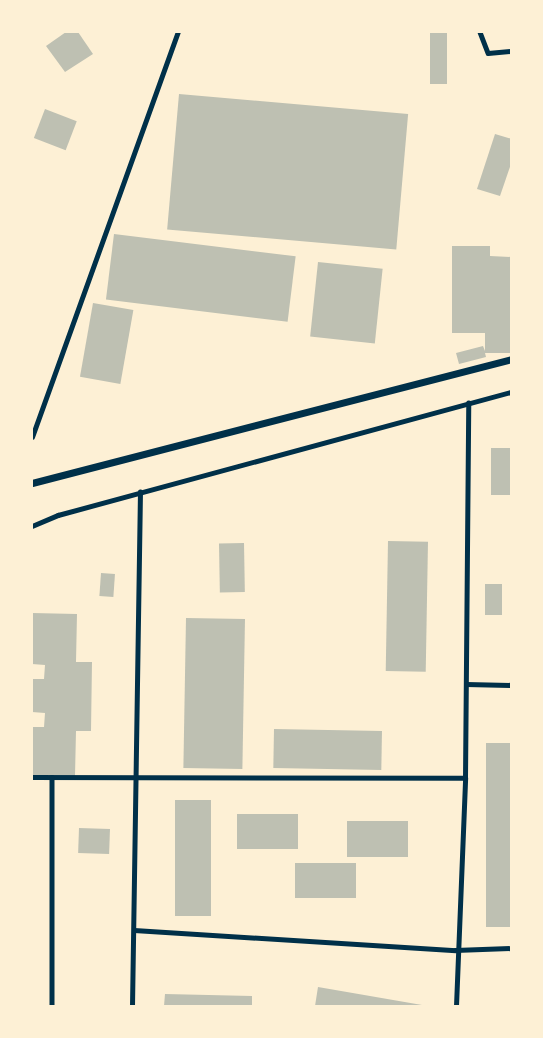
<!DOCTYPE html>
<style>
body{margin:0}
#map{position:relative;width:543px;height:1038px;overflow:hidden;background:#fdf0d5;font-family:"Space Grotesk",sans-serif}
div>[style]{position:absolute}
.building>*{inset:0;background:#bec0b2;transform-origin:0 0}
.service>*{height:4.5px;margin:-2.25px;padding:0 2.25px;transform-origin:2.25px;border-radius:2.25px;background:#003049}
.minor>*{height:7px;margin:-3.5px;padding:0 3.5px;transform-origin:3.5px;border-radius:3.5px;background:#003049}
span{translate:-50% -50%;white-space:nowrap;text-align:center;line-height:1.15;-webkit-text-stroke:5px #fdf0d5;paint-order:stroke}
.frame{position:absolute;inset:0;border:33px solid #fdf0d5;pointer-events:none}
</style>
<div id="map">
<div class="building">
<i style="clip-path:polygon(66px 32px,78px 32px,93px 54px,65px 72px,46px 46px)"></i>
<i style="left:430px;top:32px;width:17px;height:52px"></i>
<i style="left:179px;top:94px;width:230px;height:136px;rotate:5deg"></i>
<i style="left:45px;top:109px;width:34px;height:31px;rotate:21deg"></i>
<i style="clip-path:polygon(495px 134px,512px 139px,512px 161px,500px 196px,477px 189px)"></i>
<i style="left:114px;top:234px;width:183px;height:66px;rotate:7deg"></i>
<i style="clip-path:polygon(452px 246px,490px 246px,490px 256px,512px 257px,512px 353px,485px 353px,486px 357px,459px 364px,456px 353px,483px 346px,485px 351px,485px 333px,452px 333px)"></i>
<i style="left:318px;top:262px;width:65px;height:75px;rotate:6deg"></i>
<i style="left:93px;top:303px;width:41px;height:75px;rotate:10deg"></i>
<i style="left:491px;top:448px;width:21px;height:47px"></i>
<i style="left:388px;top:541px;width:40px;height:130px;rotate:1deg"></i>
<i style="left:244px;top:543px;width:49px;height:25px;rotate:89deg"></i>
<i style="left:101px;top:573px;width:14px;height:23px;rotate:4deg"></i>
<i style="left:485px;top:584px;width:17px;height:31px"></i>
<i style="clip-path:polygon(32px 613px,77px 614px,76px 662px,92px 662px,91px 731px,76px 731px,75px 776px,32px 775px,32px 727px,44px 727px,45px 713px,32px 712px,32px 679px,44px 679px,45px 665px,32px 664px)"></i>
<i style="left:186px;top:618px;width:59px;height:150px;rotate:1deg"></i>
<i style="left:274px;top:729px;width:108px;height:39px;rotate:1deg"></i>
<i style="left:486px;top:743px;width:26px;height:184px"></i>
<i style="left:175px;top:800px;width:36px;height:116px"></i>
<i style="left:237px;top:814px;width:61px;height:35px"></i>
<i style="left:347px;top:821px;width:61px;height:36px"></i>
<i style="left:79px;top:828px;width:31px;height:25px;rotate:2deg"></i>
<i style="left:295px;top:863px;width:61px;height:35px"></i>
<i style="clip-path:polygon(318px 987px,422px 1005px,422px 1006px,315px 1006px)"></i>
<i style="clip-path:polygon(165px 994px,252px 996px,252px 1006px,164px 1006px)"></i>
</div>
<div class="service">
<i style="left:480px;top:32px;width:22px;rotate:69deg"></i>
<i style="left:488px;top:53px;width:24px;rotate:-5deg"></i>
<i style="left:32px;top:437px;width:431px;rotate:-70.2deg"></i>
<i style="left:32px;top:526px;width:28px;rotate:-23deg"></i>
<i style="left:58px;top:515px;width:470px;rotate:-15.2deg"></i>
<i style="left:466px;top:684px;width:46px;rotate:1.2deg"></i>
<i style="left:32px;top:777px;width:433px;rotate:0.1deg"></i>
<i style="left:52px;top:777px;width:229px;rotate:90deg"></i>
<i style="left:134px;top:930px;width:322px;rotate:3.6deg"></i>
<i style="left:455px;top:950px;width:57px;rotate:-2deg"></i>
<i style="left:132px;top:1006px;width:514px;rotate:-89.11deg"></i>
<i style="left:456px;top:1006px;width:228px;rotate:-87.7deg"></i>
<i style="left:465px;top:778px;width:375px;rotate:-89.5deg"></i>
</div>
<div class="minor">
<i style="left:32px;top:483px;width:496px;rotate:-14.5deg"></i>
</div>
<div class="frame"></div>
</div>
